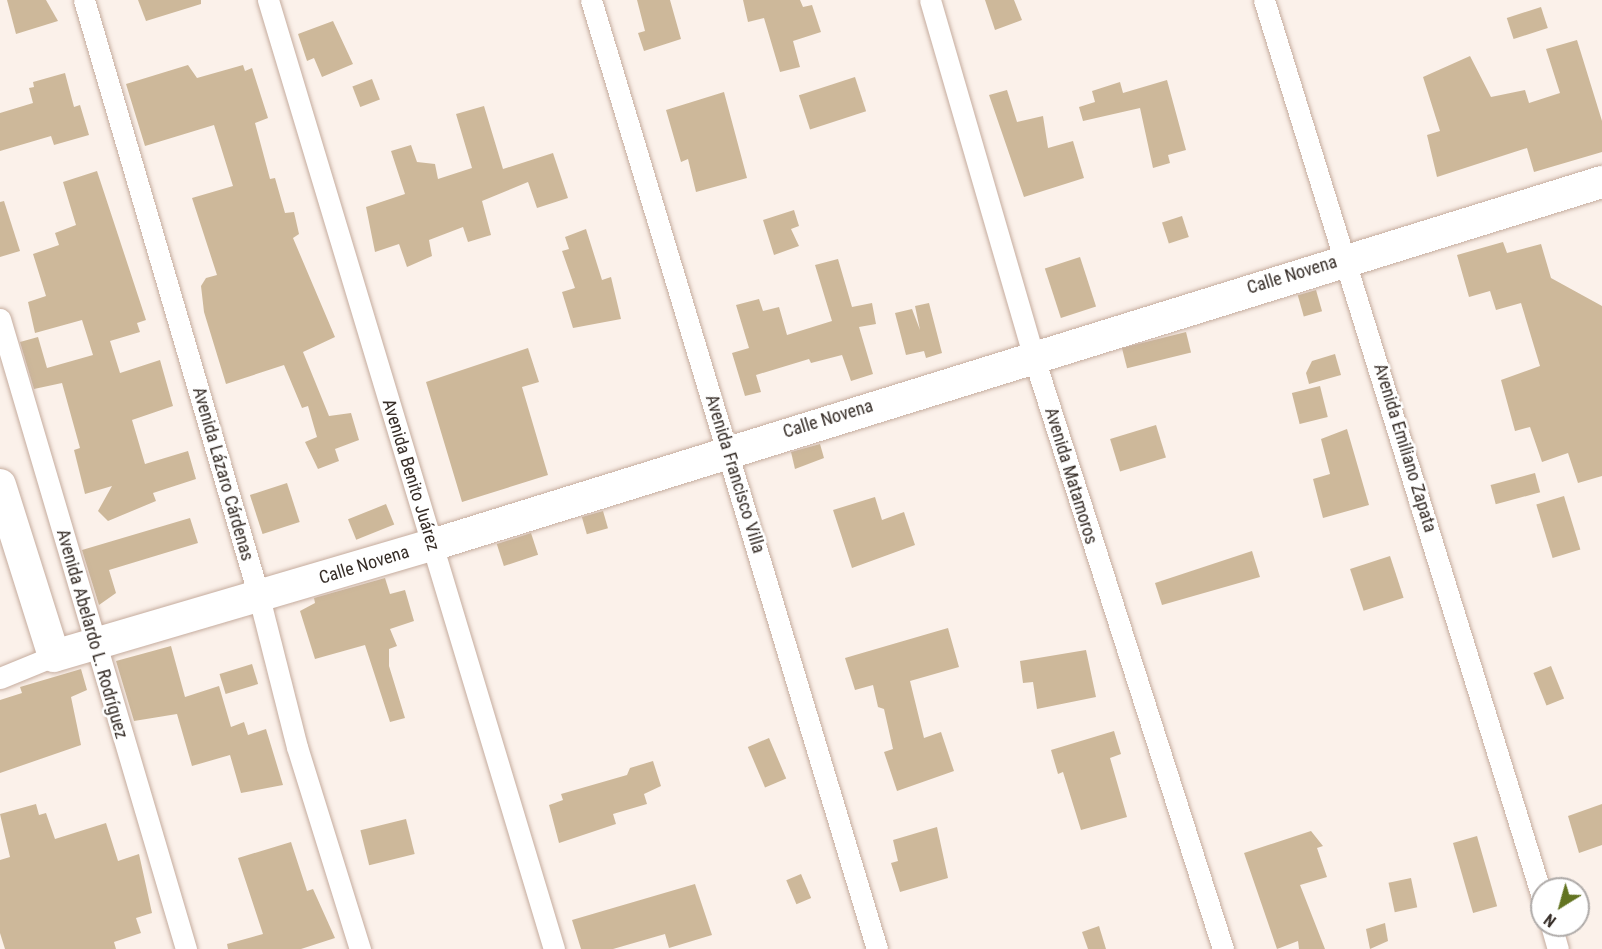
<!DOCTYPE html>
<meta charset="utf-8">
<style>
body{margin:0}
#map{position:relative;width:1602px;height:949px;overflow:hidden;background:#fbf1ea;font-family:"Roboto Condensed",sans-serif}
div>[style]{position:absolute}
.building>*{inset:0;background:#cdb89a;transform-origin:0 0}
.roads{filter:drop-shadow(0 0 2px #c5ac9e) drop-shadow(0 0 2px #c5ac9e)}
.street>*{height:21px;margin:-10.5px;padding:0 10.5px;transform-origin:10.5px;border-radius:10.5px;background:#fff}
.secondary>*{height:32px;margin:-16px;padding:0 16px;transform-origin:16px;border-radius:16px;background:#fff}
span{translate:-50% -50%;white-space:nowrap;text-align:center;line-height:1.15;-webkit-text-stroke:5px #fff;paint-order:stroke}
.street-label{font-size:18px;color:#372e28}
.north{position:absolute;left:1530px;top:877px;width:60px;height:60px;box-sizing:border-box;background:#fff;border:2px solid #afaba9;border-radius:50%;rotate:217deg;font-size:16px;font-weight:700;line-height:24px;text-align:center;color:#372e28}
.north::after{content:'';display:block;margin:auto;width:21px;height:27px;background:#637422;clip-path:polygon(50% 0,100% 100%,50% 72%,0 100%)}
</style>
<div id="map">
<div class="building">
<i style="clip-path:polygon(7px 0,46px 0,58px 21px,16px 34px)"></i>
<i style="clip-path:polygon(138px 0,201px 0,201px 4px,146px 21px)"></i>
<i style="clip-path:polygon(637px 0,670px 0,681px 39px,644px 51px,638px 33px,645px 31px)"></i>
<i style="clip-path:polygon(743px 0,800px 0,803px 7px,812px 5px,821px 32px,793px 41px,800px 67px,780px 72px,764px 18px,748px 22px)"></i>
<i style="clip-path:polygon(985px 0,1014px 0,1022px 20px,995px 30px)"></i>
<i style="left:1541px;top:7px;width:22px;height:36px;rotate:72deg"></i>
<i style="clip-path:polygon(333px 21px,353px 64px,322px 77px,314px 58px,307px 61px,298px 34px)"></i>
<i style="clip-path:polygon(1577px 40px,1602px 121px,1602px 152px,1534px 172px,1527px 148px,1437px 177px,1427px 135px,1440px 131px,1423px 77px,1470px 56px,1491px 97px,1525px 90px,1529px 103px,1560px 93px,1546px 49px)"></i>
<i style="clip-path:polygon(188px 65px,197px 78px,243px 65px,245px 71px,252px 68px,268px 118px,255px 123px,270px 179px,275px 178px,285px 213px,294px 212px,299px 234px,293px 238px,335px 337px,303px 352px,329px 416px,351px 413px,359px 440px,335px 449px,339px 461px,318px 469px,305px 442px,317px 437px,308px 406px,302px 408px,284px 365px,226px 384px,204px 312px,201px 286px,206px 278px,217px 275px,192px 198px,233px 186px,214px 125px,145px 146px,126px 84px)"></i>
<i style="clip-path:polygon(65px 73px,74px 107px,80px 105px,89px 135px,54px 145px,51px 136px,0 151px,0 113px,33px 103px,29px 88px,34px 87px,33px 82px)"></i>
<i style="left:855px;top:77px;width:36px;height:59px;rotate:72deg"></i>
<i style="left:372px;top:79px;width:22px;height:21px;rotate:69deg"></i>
<i style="clip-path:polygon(1167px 80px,1186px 150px,1168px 155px,1170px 163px,1153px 168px,1140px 108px,1083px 121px,1079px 107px,1095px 102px,1092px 91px,1120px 82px,1123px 93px)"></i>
<i style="clip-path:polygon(1007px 90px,1017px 122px,1043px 116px,1048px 148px,1073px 141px,1084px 178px,1024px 197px,989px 95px)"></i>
<i style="clip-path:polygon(724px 92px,747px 178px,696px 192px,688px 159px,681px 162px,666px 110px)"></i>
<i style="clip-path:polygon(484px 106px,503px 169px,553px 153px,568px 198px,537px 208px,528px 182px,482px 201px,491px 235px,468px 242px,463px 227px,429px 240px,432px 256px,407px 267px,399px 244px,375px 252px,366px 207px,405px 194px,391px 151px,411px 145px,417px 162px,435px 164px,438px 179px,472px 168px,456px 114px)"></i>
<i style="clip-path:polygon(97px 171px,146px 320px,137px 323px,140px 332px,110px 341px,120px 373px,160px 360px,173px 406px,132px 420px,145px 464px,188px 451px,196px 479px,153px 493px,156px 501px,108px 521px,98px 511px,112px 486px,85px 494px,74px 450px,80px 448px,62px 383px,34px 389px,20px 342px,38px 337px,47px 368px,93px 355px,82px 320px,35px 333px,28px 302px,46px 296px,33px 254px,59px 245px,55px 233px,76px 225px,63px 182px)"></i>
<i style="clip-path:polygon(4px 201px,20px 251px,0 257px,0 202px)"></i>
<i style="clip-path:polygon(794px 210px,799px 226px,791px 229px,799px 246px,774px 255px,763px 220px)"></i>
<i style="left:1182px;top:216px;width:22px;height:21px;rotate:72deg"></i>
<i style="clip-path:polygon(586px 229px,602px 280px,611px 277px,621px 319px,573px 328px,562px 292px,575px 288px,562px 251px,569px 249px,565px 237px)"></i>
<i style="clip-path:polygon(1503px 242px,1507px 253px,1541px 244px,1551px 278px,1602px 306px,1602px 476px,1578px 483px,1568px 453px,1542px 462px,1530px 427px,1515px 431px,1501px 380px,1540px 366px,1521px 303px,1496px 310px,1490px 291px,1469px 297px,1457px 255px)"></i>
<i style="left:1080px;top:257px;width:52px;height:37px;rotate:72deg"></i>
<i style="clip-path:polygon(838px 259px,852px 307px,872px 303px,876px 324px,859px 327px,873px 374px,851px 381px,842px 355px,811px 363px,809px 359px,756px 375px,761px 392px,745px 396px,732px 353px,749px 348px,736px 305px,759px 299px,763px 311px,779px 307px,787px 335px,832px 321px,815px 265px)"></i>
<i style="left:1316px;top:290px;width:22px;height:19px;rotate:74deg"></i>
<i style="clip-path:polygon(929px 303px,942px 353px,926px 358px,924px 351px,906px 355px,895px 313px,912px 309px,920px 330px,915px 306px)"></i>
<i style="left:1186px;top:332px;width:21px;height:66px;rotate:76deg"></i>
<i style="clip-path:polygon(528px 348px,539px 382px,522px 387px,548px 475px,462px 502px,426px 382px)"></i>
<i style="clip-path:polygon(1335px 354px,1341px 375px,1309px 384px,1306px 373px,1312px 361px)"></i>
<i style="left:1320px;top:386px;width:32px;height:29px;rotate:76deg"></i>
<i style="left:1156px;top:425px;width:34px;height:48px;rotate:73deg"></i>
<i style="clip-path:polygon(1347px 429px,1369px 505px,1323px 518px,1313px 479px,1330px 474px,1321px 439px)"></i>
<i style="clip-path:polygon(820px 444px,824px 458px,795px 469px,791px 452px)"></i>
<i style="left:1535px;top:473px;width:20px;height:46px;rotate:75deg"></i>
<i style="left:287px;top:483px;width:41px;height:39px;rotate:72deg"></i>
<i style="left:1564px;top:496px;width:56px;height:29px;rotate:73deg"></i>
<i style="clip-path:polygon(875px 497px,882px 520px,904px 512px,915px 545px,852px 568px,833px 510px)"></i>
<i style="left:386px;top:504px;width:22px;height:41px;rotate:68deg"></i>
<i style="left:603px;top:511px;width:18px;height:22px;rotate:74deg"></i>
<i style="clip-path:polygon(190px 518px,198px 543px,109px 570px,116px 593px,99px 605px,82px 550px)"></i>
<i style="left:531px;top:533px;width:23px;height:36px;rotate:72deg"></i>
<i style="clip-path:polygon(1252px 551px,1260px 577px,1162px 605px,1155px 583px)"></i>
<i style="left:1390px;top:556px;width:44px;height:42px;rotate:72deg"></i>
<i style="clip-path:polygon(385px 578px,390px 594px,405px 590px,414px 621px,390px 629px,397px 646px,389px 649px,389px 666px,405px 718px,390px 722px,365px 645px,315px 659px,300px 611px,315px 603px,314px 598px)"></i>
<i style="clip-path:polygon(948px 628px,959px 667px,910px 681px,924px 738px,941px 732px,954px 771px,897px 791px,884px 752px,893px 749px,884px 709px,878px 707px,873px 685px,855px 690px,845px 658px)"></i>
<i style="clip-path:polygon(171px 646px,185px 697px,219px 686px,231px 727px,244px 722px,248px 735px,266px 729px,283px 785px,241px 793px,230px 755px,192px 766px,177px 714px,134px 721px,116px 661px)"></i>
<i style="clip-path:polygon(1086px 650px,1096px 697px,1037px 709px,1033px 682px,1023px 683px,1020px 661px)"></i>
<i style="left:252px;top:664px;width:21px;height:34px;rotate:73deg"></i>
<i style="left:1551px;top:666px;width:35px;height:19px;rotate:68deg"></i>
<i style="clip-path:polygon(81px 669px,87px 690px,71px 697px,81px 745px,0 773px,0 700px,22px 693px,20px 687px)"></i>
<i style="clip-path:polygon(1114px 731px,1121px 754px,1110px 758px,1127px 817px,1081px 830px,1063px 772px,1058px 774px,1051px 750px)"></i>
<i style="left:769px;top:738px;width:44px;height:23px;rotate:67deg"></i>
<i style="clip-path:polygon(653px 761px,661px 786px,644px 794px,647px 804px,613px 814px,616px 824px,559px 843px,549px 805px,563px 800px,561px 794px,627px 775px,630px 768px)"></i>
<i style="clip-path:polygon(36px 804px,39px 815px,46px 813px,55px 839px,106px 823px,118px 861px,139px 854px,152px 913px,136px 918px,141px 933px,114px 942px,116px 949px,5px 949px,0 933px,0 860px,10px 857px,0 814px)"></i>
<i style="clip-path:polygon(1602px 804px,1602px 845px,1579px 853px,1568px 816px)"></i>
<i style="left:406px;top:819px;width:36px;height:47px;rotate:76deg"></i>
<i style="clip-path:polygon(937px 827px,948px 878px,900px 892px,891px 863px,898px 861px,893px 840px)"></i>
<i style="clip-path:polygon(1311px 831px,1323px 846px,1317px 848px,1327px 877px,1300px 885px,1325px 949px,1299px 949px,1298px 941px,1277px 949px,1244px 853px)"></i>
<i style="left:1477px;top:836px;width:73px;height:25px;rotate:74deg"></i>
<i style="clip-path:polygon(291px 842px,307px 891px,313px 889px,335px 938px,301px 949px,228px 949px,227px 944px,263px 934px,238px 858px)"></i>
<i style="left:801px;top:874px;width:26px;height:16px;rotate:67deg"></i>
<i style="left:1411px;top:878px;width:30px;height:23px;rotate:78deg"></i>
<i style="clip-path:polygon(695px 884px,712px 935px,669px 948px,665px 934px,613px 949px,581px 949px,572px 920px)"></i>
<i style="clip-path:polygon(1385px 923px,1388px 941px,1370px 949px,1366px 929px)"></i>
<i style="clip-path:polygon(1099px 926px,1106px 949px,1088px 949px,1082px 932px)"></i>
</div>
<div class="roads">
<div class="street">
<i style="left:84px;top:0;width:622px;rotate:73.66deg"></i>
<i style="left:259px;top:597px;width:155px;rotate:75.8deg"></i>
<i style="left:297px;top:747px;width:212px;rotate:72.7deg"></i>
<i style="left:268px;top:0;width:991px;rotate:73.23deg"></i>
<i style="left:591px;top:0;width:991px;rotate:73.23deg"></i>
<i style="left:930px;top:0;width:370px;rotate:73.8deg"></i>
<i style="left:1033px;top:355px;width:624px;rotate:72.26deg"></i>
<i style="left:1264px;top:0;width:939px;rotate:72.78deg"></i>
<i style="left:0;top:319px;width:657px;rotate:73.55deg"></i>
<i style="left:0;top:678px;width:58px;rotate:-22.2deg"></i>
<i style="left:1551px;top:925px;width:25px;rotate:74deg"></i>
</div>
<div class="secondary">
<i style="left:0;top:485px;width:179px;rotate:72.5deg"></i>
<i style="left:54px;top:656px;width:394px;rotate:-16.4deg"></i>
<i style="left:432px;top:545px;width:1225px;rotate:-17.24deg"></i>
</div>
</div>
<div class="street-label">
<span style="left:1292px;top:275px;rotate:-17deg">Calle Novena</span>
<span style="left:828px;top:419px;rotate:-17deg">Calle Novena</span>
<span style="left:1405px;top:448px;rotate:73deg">Avenida Emiliano Zapata</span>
<span style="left:223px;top:474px;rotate:74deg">Avenida Lázaro Cárdenas</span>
<span style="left:735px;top:474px;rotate:73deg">Avenida Francisco Villa</span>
<span style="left:411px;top:475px;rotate:73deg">Avenida Benito Juárez</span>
<span style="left:1071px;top:476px;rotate:73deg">Avenida Matamoros</span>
<span style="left:364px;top:565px;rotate:-17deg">Calle Novena</span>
<span style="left:92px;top:634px;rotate:74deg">Avenida Abelardo L. Rodríguez</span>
</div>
<div class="north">N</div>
</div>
